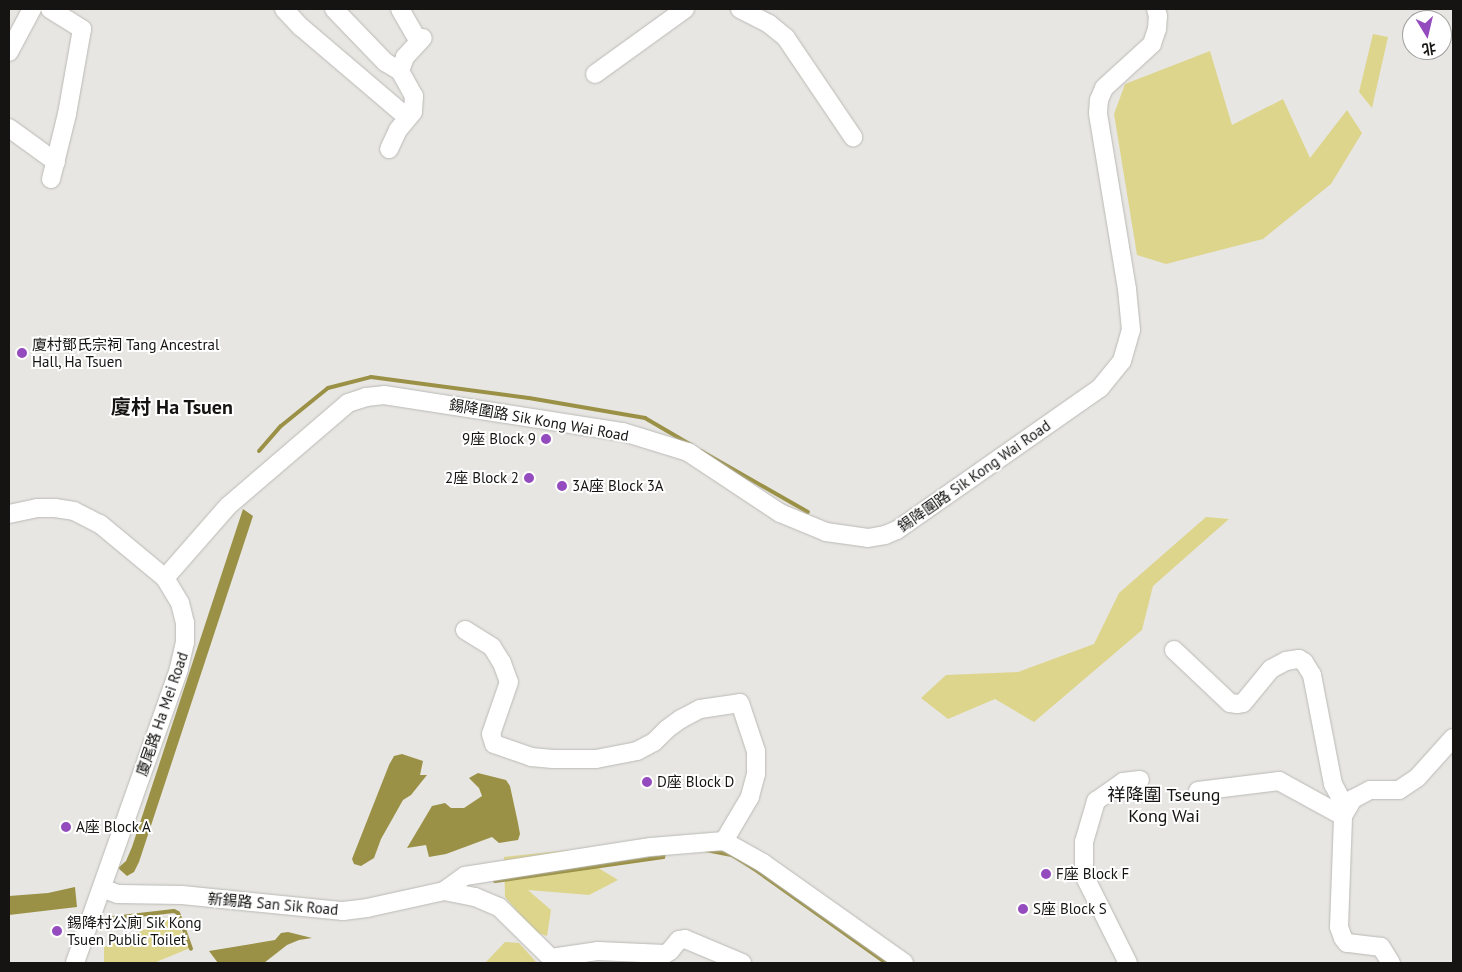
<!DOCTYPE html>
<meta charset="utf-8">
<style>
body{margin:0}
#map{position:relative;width:1462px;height:972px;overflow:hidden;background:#e7e6e2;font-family:"PT Sans","Noto Sans SC",sans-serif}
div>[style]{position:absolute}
.green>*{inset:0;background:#ded58d}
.water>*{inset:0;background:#9b9146}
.stream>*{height:4px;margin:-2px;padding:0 2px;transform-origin:2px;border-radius:2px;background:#9b9146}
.roads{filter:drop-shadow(0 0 1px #bab9b5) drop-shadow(0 0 1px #bab9b5)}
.minor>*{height:18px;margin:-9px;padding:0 9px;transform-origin:9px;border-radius:9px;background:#fff}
.dots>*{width:14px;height:14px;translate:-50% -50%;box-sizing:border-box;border:2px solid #fff;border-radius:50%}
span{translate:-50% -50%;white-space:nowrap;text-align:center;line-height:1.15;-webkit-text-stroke:4px #fff;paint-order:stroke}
.poi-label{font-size:15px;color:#151413}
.left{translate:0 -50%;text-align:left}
.right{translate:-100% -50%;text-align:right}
.street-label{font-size:15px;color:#151413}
.quarter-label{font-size:18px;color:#151413}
.district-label{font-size:20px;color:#151413;font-weight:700}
.frame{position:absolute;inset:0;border:10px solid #151413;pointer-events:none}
.north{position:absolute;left:1402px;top:10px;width:50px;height:50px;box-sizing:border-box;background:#fff;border:1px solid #a1a1a1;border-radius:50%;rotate:171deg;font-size:14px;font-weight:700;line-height:20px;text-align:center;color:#151413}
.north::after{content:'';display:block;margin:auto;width:18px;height:22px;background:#944bbd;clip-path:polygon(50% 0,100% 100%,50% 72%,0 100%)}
</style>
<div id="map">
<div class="green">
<i style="clip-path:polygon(1373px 34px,1388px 37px,1372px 108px,1359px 92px)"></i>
<i style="clip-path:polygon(1210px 51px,1232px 125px,1283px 99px,1310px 158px,1347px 110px,1362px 133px,1331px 184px,1263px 239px,1166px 264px,1137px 255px,1114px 114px,1125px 84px)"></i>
<i style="clip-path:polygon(1206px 517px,1229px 519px,1153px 586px,1142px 630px,1034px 722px,995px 699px,948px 719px,921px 698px,946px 675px,1018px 672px,1094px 644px,1119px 593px)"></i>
<i style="clip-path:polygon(569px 850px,618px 880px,589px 895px,528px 890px,551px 910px,547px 936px,535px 932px,505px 897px,504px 857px)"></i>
<i style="clip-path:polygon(174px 917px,190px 948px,154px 963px,104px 963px,104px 947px)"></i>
<i style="clip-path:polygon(505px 942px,519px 943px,537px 963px,485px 963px)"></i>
</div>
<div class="water">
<i style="clip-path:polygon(243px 509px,253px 516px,139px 862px,134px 872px,127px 876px,118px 868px,126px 861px,132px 847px)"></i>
<i style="clip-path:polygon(402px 754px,423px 761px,420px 775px,427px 775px,411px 795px,403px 800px,381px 839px,374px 858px,361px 866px,354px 864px,352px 859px,389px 765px,394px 756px)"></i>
<i style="clip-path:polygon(478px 773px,506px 780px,510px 786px,518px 823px,520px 834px,518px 840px,499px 843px,492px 837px,446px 854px,429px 857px,426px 845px,407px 848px,432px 806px,445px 803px,451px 808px,464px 808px,482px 796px,479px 788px,469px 778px)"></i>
<i style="clip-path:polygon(75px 887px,77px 907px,9px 915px,9px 896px,48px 893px)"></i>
<i style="clip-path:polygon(288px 932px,312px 938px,299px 940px,287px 945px,264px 963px,218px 963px,209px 951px,275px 940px,281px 933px)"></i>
</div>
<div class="stream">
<i style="left:259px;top:451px;width:33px;rotate:-49deg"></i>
<i style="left:281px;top:426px;width:60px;rotate:-39deg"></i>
<i style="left:328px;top:388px;width:44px;rotate:-14.3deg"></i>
<i style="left:371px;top:377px;width:159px;rotate:7.6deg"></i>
<i style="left:529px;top:398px;width:118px;rotate:9.8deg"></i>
<i style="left:645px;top:418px;width:53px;rotate:30.4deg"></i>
<i style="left:701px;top:451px;width:123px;rotate:29.7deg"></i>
<i style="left:706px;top:850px;width:26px;rotate:11deg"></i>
<i style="left:732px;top:855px;width:25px;rotate:32deg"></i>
<i style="left:753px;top:868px;width:163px;rotate:35.5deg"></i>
<i style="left:495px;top:881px;width:170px;rotate:-8.1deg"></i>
<i style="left:663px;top:857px;width:4px;rotate:-76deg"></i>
<i style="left:113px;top:918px;width:61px;rotate:-6.5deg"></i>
<i style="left:174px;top:911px;width:4px;rotate:27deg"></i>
<i style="left:178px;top:913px;width:38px;rotate:70deg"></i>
</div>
<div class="roads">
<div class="minor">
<i style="left:50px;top:9px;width:38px;rotate:32deg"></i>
<i style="left:82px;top:29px;width:86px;rotate:100deg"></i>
<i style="left:67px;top:114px;width:67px;rotate:103.8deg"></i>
<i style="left:284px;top:9px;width:25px;rotate:47deg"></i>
<i style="left:301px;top:27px;width:140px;rotate:40.4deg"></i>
<i style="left:334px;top:9px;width:74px;rotate:46.1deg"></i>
<i style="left:385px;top:62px;width:17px;rotate:31deg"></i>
<i style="left:400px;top:71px;width:29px;rotate:61deg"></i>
<i style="left:414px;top:96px;width:16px;rotate:94deg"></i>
<i style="left:413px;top:112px;width:23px;rotate:130deg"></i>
<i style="left:398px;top:130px;width:21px;rotate:115deg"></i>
<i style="left:400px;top:9px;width:38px;rotate:60deg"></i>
<i style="left:740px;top:9px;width:33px;rotate:27deg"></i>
<i style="left:769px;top:24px;width:22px;rotate:39deg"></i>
<i style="left:786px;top:38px;width:120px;rotate:55.9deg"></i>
<i style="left:9px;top:52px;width:49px;rotate:-61.9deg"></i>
<i style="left:400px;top:71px;width:15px;rotate:-70deg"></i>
<i style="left:405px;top:57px;width:26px;rotate:-47deg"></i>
<i style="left:595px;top:74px;width:111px;rotate:-35.8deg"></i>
<i style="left:9px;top:128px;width:58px;rotate:35.9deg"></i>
<i style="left:9px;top:514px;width:29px;rotate:-12deg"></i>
<i style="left:37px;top:508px;width:18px"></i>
<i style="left:55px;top:508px;width:19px;rotate:9deg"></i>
<i style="left:74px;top:511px;width:29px;rotate:27deg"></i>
<i style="left:100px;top:524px;width:85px;rotate:39.7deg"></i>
<i style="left:165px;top:578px;width:29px;rotate:59deg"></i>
<i style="left:180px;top:603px;width:21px;rotate:76deg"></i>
<i style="left:185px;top:623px;width:19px;rotate:90deg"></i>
<i style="left:185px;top:642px;width:28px;rotate:103deg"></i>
<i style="left:179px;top:669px;width:312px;rotate:109.5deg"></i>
<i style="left:165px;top:578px;width:96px;rotate:-48.8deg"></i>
<i style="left:228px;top:506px;width:158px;rotate:-40.6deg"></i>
<i style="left:348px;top:403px;width:19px;rotate:-18deg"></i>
<i style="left:366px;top:397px;width:18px;rotate:-6deg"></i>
<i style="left:384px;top:395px;width:242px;rotate:8.8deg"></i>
<i style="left:623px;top:432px;width:68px;rotate:17.1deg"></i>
<i style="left:688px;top:452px;width:110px;rotate:33.5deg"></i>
<i style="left:780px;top:513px;width:50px;rotate:22.4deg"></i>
<i style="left:826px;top:532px;width:42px;rotate:8.1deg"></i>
<i style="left:868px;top:538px;width:17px;rotate:-10deg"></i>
<i style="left:885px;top:535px;width:13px;rotate:-23deg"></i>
<i style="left:897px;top:530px;width:248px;rotate:-35deg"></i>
<i style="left:1100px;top:388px;width:35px;rotate:-51deg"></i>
<i style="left:1122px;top:361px;width:32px;rotate:-74deg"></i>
<i style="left:1131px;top:330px;width:41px;rotate:-95.6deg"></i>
<i style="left:1127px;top:289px;width:178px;rotate:-99.4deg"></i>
<i style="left:1098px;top:113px;width:13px;rotate:-86deg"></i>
<i style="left:1099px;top:100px;width:13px;rotate:-67deg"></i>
<i style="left:1104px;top:88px;width:65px;rotate:-42.5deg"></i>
<i style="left:1152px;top:44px;width:16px;rotate:-72deg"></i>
<i style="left:1157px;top:29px;width:13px;rotate:-86deg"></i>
<i style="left:1158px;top:16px;width:7px;rotate:-106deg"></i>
<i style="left:465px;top:630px;width:32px;rotate:32deg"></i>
<i style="left:492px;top:647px;width:19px;rotate:58deg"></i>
<i style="left:502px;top:663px;width:20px;rotate:70deg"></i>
<i style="left:509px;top:682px;width:55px;rotate:109.1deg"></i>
<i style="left:491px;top:734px;width:10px;rotate:73deg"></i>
<i style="left:494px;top:744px;width:39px;rotate:19deg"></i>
<i style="left:531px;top:757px;width:22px;rotate:5deg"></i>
<i style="left:553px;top:759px;width:43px"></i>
<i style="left:596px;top:759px;width:42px;rotate:-11deg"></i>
<i style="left:637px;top:751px;width:19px;rotate:-28deg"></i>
<i style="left:654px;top:742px;width:18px;rotate:-45deg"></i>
<i style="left:667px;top:729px;width:17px;rotate:-36deg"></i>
<i style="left:681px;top:719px;width:21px;rotate:-28deg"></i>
<i style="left:700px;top:709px;width:40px;rotate:-8.5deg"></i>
<i style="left:740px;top:703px;width:51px;rotate:71.6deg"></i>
<i style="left:756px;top:751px;width:23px;rotate:90deg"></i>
<i style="left:756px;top:774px;width:24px;rotate:105deg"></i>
<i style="left:750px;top:797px;width:51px;rotate:120.6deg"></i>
<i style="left:1174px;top:650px;width:77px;rotate:43.4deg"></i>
<i style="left:1230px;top:703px;width:7px;rotate:8deg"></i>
<i style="left:1237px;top:704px;width:6px;rotate:-9deg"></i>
<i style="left:1243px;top:703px;width:44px;rotate:-50.5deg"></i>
<i style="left:1271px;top:669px;width:17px;rotate:-28deg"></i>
<i style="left:1286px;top:661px;width:13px;rotate:-9deg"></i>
<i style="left:1299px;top:659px;width:6px;rotate:31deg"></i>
<i style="left:1304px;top:662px;width:15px;rotate:58deg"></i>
<i style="left:1312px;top:675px;width:111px;rotate:79.1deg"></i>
<i style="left:1333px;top:784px;width:27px;rotate:62deg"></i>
<i style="left:1198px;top:791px;width:82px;rotate:-7deg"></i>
<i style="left:1279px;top:781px;width:73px;rotate:28.7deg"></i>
<i style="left:102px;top:888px;width:17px;rotate:21deg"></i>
<i style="left:118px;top:894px;width:64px;rotate:0.9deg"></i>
<i style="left:182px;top:895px;width:162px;rotate:5.7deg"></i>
<i style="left:343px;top:911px;width:24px;rotate:-7deg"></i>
<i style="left:367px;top:908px;width:79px;rotate:-12.4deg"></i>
<i style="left:444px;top:891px;width:26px;rotate:-36deg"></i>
<i style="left:465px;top:876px;width:188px;rotate:-8.9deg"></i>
<i style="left:651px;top:847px;width:73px;rotate:-4.7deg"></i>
<i style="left:724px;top:841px;width:45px;rotate:29.4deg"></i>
<i style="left:763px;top:863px;width:173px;rotate:35.3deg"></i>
<i style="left:444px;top:891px;width:32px;rotate:11deg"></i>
<i style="left:475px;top:897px;width:26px;rotate:23deg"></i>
<i style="left:499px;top:907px;width:80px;rotate:44.5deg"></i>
<i style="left:551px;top:958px;width:48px;rotate:-8.5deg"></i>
<i style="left:598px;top:951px;width:67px;rotate:2.6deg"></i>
<i style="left:665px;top:954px;width:6px;rotate:-31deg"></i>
<i style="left:670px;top:951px;width:14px;rotate:-51deg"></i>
<i style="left:679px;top:940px;width:6px;rotate:-9deg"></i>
<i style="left:685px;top:939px;width:62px;rotate:22.8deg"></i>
<i style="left:1128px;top:963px;width:98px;rotate:-116.6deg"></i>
<i style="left:1084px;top:875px;width:33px;rotate:-90deg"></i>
<i style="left:1084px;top:842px;width:43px;rotate:-73.7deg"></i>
<i style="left:1096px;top:801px;width:33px;rotate:-35deg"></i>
<i style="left:1123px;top:782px;width:17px;rotate:-7deg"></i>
<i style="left:1391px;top:963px;width:19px;rotate:-122deg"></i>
<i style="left:1381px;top:947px;width:34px;rotate:-173deg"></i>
<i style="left:1347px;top:943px;width:6px;rotate:-129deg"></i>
<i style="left:1343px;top:938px;width:12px;rotate:-110deg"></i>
<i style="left:1339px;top:927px;width:111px;rotate:-87.9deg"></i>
<i style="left:1343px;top:816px;width:20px;rotate:-60deg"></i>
<i style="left:1353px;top:799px;width:19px;rotate:-28deg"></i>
<i style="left:1370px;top:790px;width:29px"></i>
<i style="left:1399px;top:790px;width:22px;rotate:-34deg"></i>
<i style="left:1417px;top:778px;width:54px;rotate:-48deg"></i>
</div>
</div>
<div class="dots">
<i style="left:22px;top:353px;background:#944bbd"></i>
<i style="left:546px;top:439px;background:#944bbd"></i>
<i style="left:529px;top:478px;background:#944bbd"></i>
<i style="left:562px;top:486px;background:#944bbd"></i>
<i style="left:647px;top:782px;background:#944bbd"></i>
<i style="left:66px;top:827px;background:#944bbd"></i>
<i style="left:1046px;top:874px;background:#944bbd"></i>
<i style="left:1023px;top:909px;background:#944bbd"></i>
<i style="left:57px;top:931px;background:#944bbd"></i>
</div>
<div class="poi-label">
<span class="left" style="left:32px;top:353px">廈村鄧氏宗祠 Tang Ancestral<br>Hall, Ha Tsuen</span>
<span class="right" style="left:536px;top:439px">9座 Block 9</span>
<span class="right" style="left:519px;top:478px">2座 Block 2</span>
<span class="left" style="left:572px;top:486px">3A座 Block 3A</span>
<span class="left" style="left:657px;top:782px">D座 Block D</span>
<span class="left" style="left:76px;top:827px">A座 Block A</span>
<span class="left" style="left:1056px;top:874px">F座 Block F</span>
<span class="left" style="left:1033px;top:909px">S座 Block S</span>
<span class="left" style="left:67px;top:931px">錫降村公廁 Sik Kong<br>Tsuen Public Toilet</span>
</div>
<div class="street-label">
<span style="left:539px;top:420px;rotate:10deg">錫降圍路 Sik Kong Wai Road</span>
<span style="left:974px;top:476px;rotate:-35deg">錫降圍路 Sik Kong Wai Road</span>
<span style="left:162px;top:714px;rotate:-71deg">廈尾路 Ha Mei Road</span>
<span style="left:273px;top:904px;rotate:5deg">新錫路 San Sik Road</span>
</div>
<div class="quarter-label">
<span style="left:1164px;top:806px">祥降圍 Tseung<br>Kong Wai</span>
</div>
<div class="district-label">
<span style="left:172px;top:407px">廈村 Ha Tsuen</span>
</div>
<div class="frame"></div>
<div class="north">北</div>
</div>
